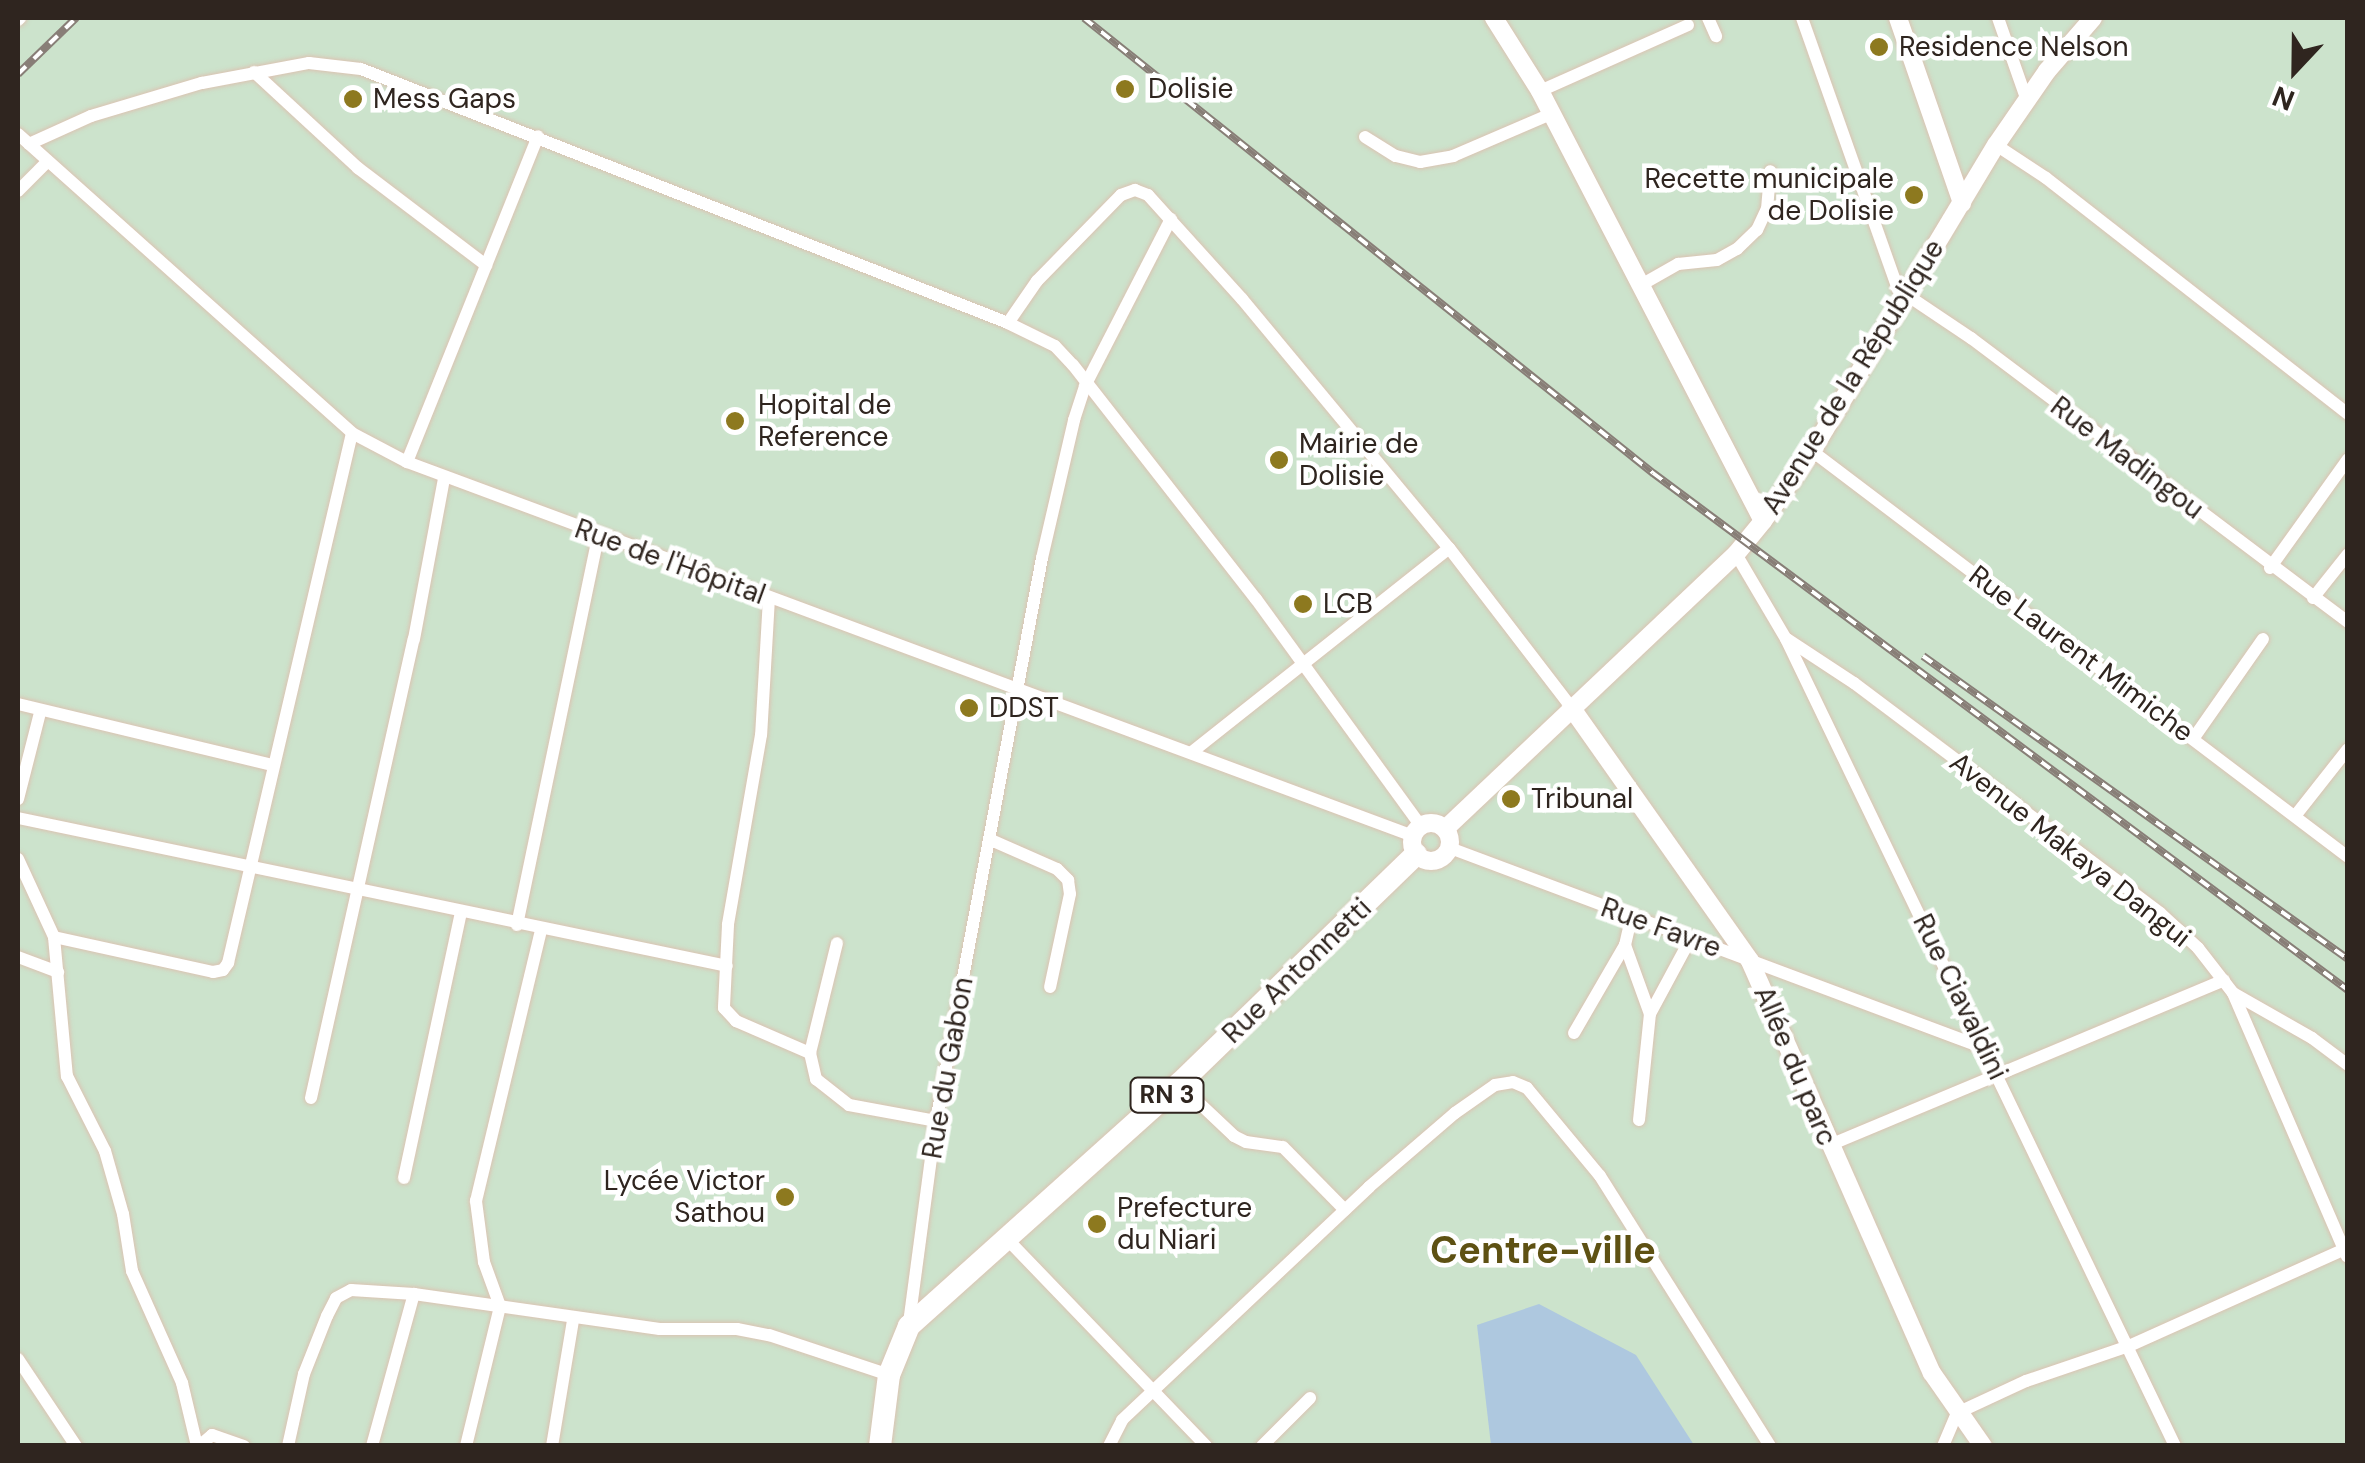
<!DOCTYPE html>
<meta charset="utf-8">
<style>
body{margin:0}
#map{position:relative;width:2365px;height:1463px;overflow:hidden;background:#fdf2eb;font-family:"DM Sans",sans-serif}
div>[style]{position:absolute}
.green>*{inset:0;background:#cce3cc;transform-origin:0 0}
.water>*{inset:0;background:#aec8df}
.roads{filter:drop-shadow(0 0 2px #dbc3b2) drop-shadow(0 0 2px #dbc3b2)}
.street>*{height:12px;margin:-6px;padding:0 6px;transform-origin:6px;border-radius:6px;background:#fff}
.secondary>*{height:18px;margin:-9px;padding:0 9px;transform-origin:9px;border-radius:9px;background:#fff}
.secondary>.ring{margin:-9px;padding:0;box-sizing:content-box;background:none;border:18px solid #fff;border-radius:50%}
.highway>*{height:22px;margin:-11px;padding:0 11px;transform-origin:11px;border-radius:11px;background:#fff}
.rail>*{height:8px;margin-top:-4px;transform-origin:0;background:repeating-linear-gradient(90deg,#fff 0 11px,#887e77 0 22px);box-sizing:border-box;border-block:2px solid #887e77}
.dots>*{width:28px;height:28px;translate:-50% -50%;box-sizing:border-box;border:5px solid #fff;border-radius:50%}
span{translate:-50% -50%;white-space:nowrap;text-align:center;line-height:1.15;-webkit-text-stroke:9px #fff;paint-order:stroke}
.shield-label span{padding:2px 8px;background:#fff;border:2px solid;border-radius:8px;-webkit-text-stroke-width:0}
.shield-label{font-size:25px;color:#2f251f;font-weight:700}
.poi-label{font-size:28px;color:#2f251f}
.left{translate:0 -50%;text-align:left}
.right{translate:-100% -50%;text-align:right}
.street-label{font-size:28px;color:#2f251f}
.district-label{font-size:38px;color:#5e5113;font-weight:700}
.frame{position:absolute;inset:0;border:20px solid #2f251f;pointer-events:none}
.north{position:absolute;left:2245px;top:20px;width:100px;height:100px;-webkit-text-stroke:8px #fff;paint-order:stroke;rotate:202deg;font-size:28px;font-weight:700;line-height:40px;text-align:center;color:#2f251f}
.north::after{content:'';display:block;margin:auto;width:35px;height:45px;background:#2f251f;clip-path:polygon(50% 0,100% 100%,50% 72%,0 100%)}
</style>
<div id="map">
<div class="green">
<i style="left:18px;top:18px;width:2329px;height:1427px"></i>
</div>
<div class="water">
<i style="clip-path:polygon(1539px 1304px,1636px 1355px,1694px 1445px,1491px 1445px,1477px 1325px)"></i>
</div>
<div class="roads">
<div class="street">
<i style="left:1708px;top:18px;width:20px;rotate:66deg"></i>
<i style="left:1802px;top:18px;width:288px;rotate:70.5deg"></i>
<i style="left:1898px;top:289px;width:88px;rotate:33.9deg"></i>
<i style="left:1971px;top:338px;width:472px;rotate:37deg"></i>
<i style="left:1998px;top:18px;width:88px;rotate:70.7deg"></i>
<i style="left:18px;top:20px;width:3px;rotate:-45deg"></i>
<i style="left:254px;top:72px;width:142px;rotate:42.7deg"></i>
<i style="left:358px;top:168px;width:161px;rotate:37.2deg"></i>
<i style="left:1540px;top:91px;width:162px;rotate:-24deg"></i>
<i style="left:18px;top:134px;width:448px;rotate:41.8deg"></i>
<i style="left:352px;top:433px;width:62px;rotate:27.8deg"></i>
<i style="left:407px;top:462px;width:1073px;rotate:20.39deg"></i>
<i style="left:1365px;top:137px;width:36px;rotate:32deg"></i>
<i style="left:1396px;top:156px;width:25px;rotate:14deg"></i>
<i style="left:1420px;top:162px;width:34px;rotate:-10deg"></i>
<i style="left:1453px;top:156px;width:107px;rotate:-23.2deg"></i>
<i style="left:29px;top:144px;width:68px;rotate:-24.3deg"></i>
<i style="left:91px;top:116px;width:116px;rotate:-16.6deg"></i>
<i style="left:202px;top:83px;width:109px;rotate:-10.6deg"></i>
<i style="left:309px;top:63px;width:52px;rotate:6.6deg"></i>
<i style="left:361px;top:69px;width:695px;rotate:21.43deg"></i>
<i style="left:1008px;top:323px;width:52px;rotate:26.1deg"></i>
<i style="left:1055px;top:346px;width:26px;rotate:47deg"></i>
<i style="left:1073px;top:365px;width:297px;rotate:52deg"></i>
<i style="left:1256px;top:599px;width:281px;rotate:54deg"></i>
<i style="left:1996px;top:145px;width:60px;rotate:33.4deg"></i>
<i style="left:2046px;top:178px;width:383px;rotate:38deg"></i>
<i style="left:18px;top:191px;width:42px;rotate:-45deg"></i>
<i style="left:1641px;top:285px;width:43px;rotate:-29.6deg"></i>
<i style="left:1678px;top:264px;width:39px;rotate:-6deg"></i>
<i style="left:1717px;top:260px;width:23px;rotate:-29deg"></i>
<i style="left:1737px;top:249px;width:28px;rotate:-44deg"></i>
<i style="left:1757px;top:230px;width:23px;rotate:-65deg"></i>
<i style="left:1767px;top:209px;width:38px;rotate:-85deg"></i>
<i style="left:1008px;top:323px;width:51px;rotate:-55.4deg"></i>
<i style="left:1037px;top:281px;width:120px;rotate:-45.7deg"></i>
<i style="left:1121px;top:195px;width:15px;rotate:-20deg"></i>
<i style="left:1135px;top:190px;width:14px;rotate:21deg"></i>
<i style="left:1148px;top:195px;width:140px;rotate:47.9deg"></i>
<i style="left:1242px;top:299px;width:324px;rotate:50.3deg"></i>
<i style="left:1449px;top:548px;width:200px;rotate:52.5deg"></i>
<i style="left:1812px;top:451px;width:672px;rotate:37.14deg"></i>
<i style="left:407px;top:462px;width:351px;rotate:-68.1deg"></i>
<i style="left:1736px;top:554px;width:99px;rotate:59.5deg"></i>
<i style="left:1786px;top:639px;width:896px;rotate:64.26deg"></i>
<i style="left:2270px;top:568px;width:134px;rotate:-54.4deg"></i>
<i style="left:769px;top:598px;width:137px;rotate:93.3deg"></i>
<i style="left:761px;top:735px;width:193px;rotate:99.9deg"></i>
<i style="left:728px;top:925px;width:83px;rotate:92.8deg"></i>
<i style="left:724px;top:1008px;width:18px;rotate:47deg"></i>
<i style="left:736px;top:1021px;width:81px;rotate:23.4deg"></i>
<i style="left:810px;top:1053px;width:27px;rotate:77deg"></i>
<i style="left:816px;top:1079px;width:42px;rotate:38.2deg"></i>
<i style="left:849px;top:1105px;width:88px;rotate:10.4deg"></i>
<i style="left:2313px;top:598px;width:56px;rotate:-51.5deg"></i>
<i style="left:1787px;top:639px;width:80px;rotate:33.3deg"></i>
<i style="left:1854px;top:683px;width:383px;rotate:36.9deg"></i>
<i style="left:2160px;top:913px;width:52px;rotate:42.6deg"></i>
<i style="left:2198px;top:948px;width:57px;rotate:52.1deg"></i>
<i style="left:2233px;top:993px;width:91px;rotate:29.7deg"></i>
<i style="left:2312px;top:1038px;width:45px;rotate:36.9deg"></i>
<i style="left:18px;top:704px;width:262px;rotate:13.5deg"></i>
<i style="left:2193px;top:739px;width:122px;rotate:-55deg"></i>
<i style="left:1192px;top:752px;width:328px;rotate:-38.4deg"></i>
<i style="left:18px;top:799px;width:89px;rotate:-75.7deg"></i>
<i style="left:2295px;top:816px;width:85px;rotate:-51.7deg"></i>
<i style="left:18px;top:818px;width:724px;rotate:11.79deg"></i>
<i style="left:991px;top:840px;width:72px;rotate:23.7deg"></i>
<i style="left:1057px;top:869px;width:16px;rotate:45deg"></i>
<i style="left:1068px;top:880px;width:14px;rotate:82deg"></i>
<i style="left:1070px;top:894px;width:95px;rotate:102.1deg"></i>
<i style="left:1450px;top:848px;width:570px;rotate:20.53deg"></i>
<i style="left:18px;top:859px;width:86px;rotate:65.2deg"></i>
<i style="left:54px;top:937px;width:140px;rotate:84.7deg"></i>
<i style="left:67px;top:1076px;width:84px;rotate:63.1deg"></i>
<i style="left:105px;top:1151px;width:66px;rotate:74.1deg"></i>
<i style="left:123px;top:1214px;width:58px;rotate:81deg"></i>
<i style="left:132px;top:1271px;width:123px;rotate:65.9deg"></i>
<i style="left:182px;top:1383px;width:65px;rotate:76.6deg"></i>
<i style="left:1631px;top:919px;width:27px;rotate:103deg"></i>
<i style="left:1625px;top:945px;width:73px;rotate:70.1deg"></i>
<i style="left:517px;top:925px;width:397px;rotate:-78.2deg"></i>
<i style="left:54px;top:937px;width:163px;rotate:12.4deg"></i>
<i style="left:213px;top:972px;width:10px;rotate:-11deg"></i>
<i style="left:223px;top:970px;width:9px;rotate:-54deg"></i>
<i style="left:228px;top:963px;width:544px;rotate:-76.83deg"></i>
<i style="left:18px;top:957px;width:43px;rotate:20.6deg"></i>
<i style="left:2233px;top:993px;width:287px;rotate:66.6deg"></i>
<i style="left:1574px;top:1033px;width:102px;rotate:-59.9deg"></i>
<i style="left:810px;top:1053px;width:113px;rotate:-76.2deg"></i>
<i style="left:1179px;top:1084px;width:76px;rotate:43.4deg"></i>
<i style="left:1234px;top:1136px;width:13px;rotate:27deg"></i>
<i style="left:1246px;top:1142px;width:37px;rotate:8deg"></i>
<i style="left:1283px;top:1147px;width:88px;rotate:45.5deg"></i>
<i style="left:311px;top:1098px;width:470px;rotate:-77.4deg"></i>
<i style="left:414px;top:639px;width:164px;rotate:-79.4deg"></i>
<i style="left:1639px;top:1120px;width:107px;rotate:-84.1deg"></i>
<i style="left:1650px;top:1014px;width:86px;rotate:-61.7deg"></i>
<i style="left:1830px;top:1145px;width:427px;rotate:-22.7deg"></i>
<i style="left:404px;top:1178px;width:271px;rotate:-77.9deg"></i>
<i style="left:1008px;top:1240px;width:286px;rotate:46.1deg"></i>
<i style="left:909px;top:1323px;width:204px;rotate:-82.4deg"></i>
<i style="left:936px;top:1121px;width:573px;rotate:-79.34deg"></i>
<i style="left:1042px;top:558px;width:142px;rotate:-76.9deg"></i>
<i style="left:1074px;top:420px;width:36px;rotate:-72deg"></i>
<i style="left:1085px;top:386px;width:188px;rotate:-62.8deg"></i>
<i style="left:18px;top:1359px;width:105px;rotate:56.3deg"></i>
<i style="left:199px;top:1446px;width:17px;rotate:-40deg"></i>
<i style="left:212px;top:1435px;width:34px;rotate:19deg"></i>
<i style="left:288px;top:1446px;width:74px;rotate:-77.5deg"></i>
<i style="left:304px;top:1374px;width:62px;rotate:-68.4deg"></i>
<i style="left:327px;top:1316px;width:20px;rotate:-63deg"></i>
<i style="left:336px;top:1298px;width:17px;rotate:-28deg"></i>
<i style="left:351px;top:1290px;width:63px;rotate:3.6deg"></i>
<i style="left:414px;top:1294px;width:248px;rotate:8.1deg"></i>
<i style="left:660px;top:1329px;width:77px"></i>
<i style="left:737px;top:1329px;width:33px;rotate:11deg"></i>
<i style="left:769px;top:1335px;width:126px;rotate:18.4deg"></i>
<i style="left:372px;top:1446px;width:158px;rotate:-74.6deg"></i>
<i style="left:466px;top:1446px;width:144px;rotate:-76.3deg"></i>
<i style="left:500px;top:1306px;width:47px;rotate:-110deg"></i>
<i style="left:484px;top:1262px;width:62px;rotate:-97.5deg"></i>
<i style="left:476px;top:1201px;width:279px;rotate:-76.5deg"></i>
<i style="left:552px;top:1446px;width:128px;rotate:-80.5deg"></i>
<i style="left:1109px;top:1446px;width:29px;rotate:-63deg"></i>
<i style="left:1122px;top:1420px;width:340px;rotate:-43.3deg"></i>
<i style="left:1369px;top:1187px;width:113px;rotate:-40.7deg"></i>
<i style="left:1455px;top:1113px;width:49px;rotate:-35deg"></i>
<i style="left:1495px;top:1085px;width:18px;rotate:-9deg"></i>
<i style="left:1513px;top:1082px;width:15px;rotate:23deg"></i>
<i style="left:1527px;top:1088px;width:114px;rotate:50.3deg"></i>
<i style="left:1600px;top:1176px;width:319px;rotate:57.8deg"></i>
<i style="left:1262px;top:1446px;width:68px;rotate:-45deg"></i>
<i style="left:1943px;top:1446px;width:36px;rotate:-67deg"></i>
<i style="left:1957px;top:1413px;width:76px;rotate:-24.9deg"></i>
<i style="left:2026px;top:1381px;width:109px;rotate:-18.8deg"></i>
<i style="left:2129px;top:1346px;width:235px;rotate:-24.2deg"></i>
</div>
<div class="secondary">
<i style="left:1494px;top:18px;width:86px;rotate:57.8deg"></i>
<i style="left:1540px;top:91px;width:484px;rotate:62.6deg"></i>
<i style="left:1898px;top:18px;width:196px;rotate:70.9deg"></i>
<i style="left:1571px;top:707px;width:311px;rotate:54.8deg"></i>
<i style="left:1750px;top:961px;width:450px;rotate:66.2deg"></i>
<i style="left:1932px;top:1373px;width:89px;rotate:55.1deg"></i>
<i class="ring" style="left:1412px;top:823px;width:20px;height:20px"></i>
<i style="left:1445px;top:829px;width:400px;rotate:-43.4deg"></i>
<i style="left:1736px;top:554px;width:43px;rotate:-50.7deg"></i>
<i style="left:1763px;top:521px;width:85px;rotate:-55deg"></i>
<i style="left:1812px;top:451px;width:357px;rotate:-59deg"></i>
<i style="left:1996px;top:145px;width:90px;rotate:-55.4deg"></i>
<i style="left:2047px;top:71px;width:70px;rotate:-49deg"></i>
</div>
<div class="highway">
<i style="left:880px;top:1446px;width:72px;rotate:-82.8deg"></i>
<i style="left:889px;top:1375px;width:53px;rotate:-67.8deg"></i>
<i style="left:909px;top:1326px;width:363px;rotate:-41.9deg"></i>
<i style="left:1179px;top:1084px;width:330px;rotate:-44.1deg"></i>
</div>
</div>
<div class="rail">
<i style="left:1084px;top:18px;width:729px;rotate:38.65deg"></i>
<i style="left:1653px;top:473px;width:866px;rotate:36.65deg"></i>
<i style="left:18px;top:74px;width:81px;rotate:-44deg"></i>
<i style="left:1923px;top:656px;width:522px;rotate:35.49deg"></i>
</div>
<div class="dots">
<i style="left:1879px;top:47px;background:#8d791f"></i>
<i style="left:1125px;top:89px;background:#8d791f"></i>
<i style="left:353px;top:99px;background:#8d791f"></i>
<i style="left:1914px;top:195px;background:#8d791f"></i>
<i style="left:735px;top:421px;background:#8d791f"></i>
<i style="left:1279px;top:460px;background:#8d791f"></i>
<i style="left:1303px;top:604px;background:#8d791f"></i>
<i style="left:969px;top:708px;background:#8d791f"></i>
<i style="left:1511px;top:799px;background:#8d791f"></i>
<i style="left:785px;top:1197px;background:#8d791f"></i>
<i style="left:1097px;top:1224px;background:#8d791f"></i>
</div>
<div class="shield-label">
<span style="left:1167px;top:1095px">RN 3</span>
</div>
<div class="poi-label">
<span class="left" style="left:1899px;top:47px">Residence Nelson</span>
<span class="left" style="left:1148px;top:89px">Dolisie</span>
<span class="left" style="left:373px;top:99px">Mess Gaps</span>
<span class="right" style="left:1894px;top:195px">Recette municipale<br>de Dolisie</span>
<span class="left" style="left:758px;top:421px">Hopital de<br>Reference</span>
<span class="left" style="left:1299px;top:460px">Mairie de<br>Dolisie</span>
<span class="left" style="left:1323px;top:604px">LCB</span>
<span class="left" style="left:989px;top:708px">DDST</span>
<span class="left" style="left:1531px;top:799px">Tribunal</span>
<span class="right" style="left:765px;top:1197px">Lycée Victor<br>Sathou</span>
<span class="left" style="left:1117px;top:1224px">Prefecture<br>du Niari</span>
</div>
<div class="street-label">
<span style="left:1853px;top:377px;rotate:-58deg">Avenue de la République</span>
<span style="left:2127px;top:458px;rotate:37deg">Rue Madingou</span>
<span style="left:670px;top:562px;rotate:20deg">Rue de l'Hôpital</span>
<span style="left:2081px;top:654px;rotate:37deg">Rue Laurent Mimiche</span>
<span style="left:2070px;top:850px;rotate:38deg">Avenue Makaya Dangui</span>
<span style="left:1661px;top:928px;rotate:20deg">Rue Favre</span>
<span style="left:1297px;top:971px;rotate:-44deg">Rue Antonnetti</span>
<span style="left:1960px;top:997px;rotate:64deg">Rue Ciavaldini</span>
<span style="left:1795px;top:1066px;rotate:67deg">Allée du parc</span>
<span style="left:948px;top:1068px;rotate:-80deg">Rue du Gabon</span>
</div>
<div class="district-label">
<span style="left:1543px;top:1251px">Centre-ville</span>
</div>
<div class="frame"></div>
<div class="north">N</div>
</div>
